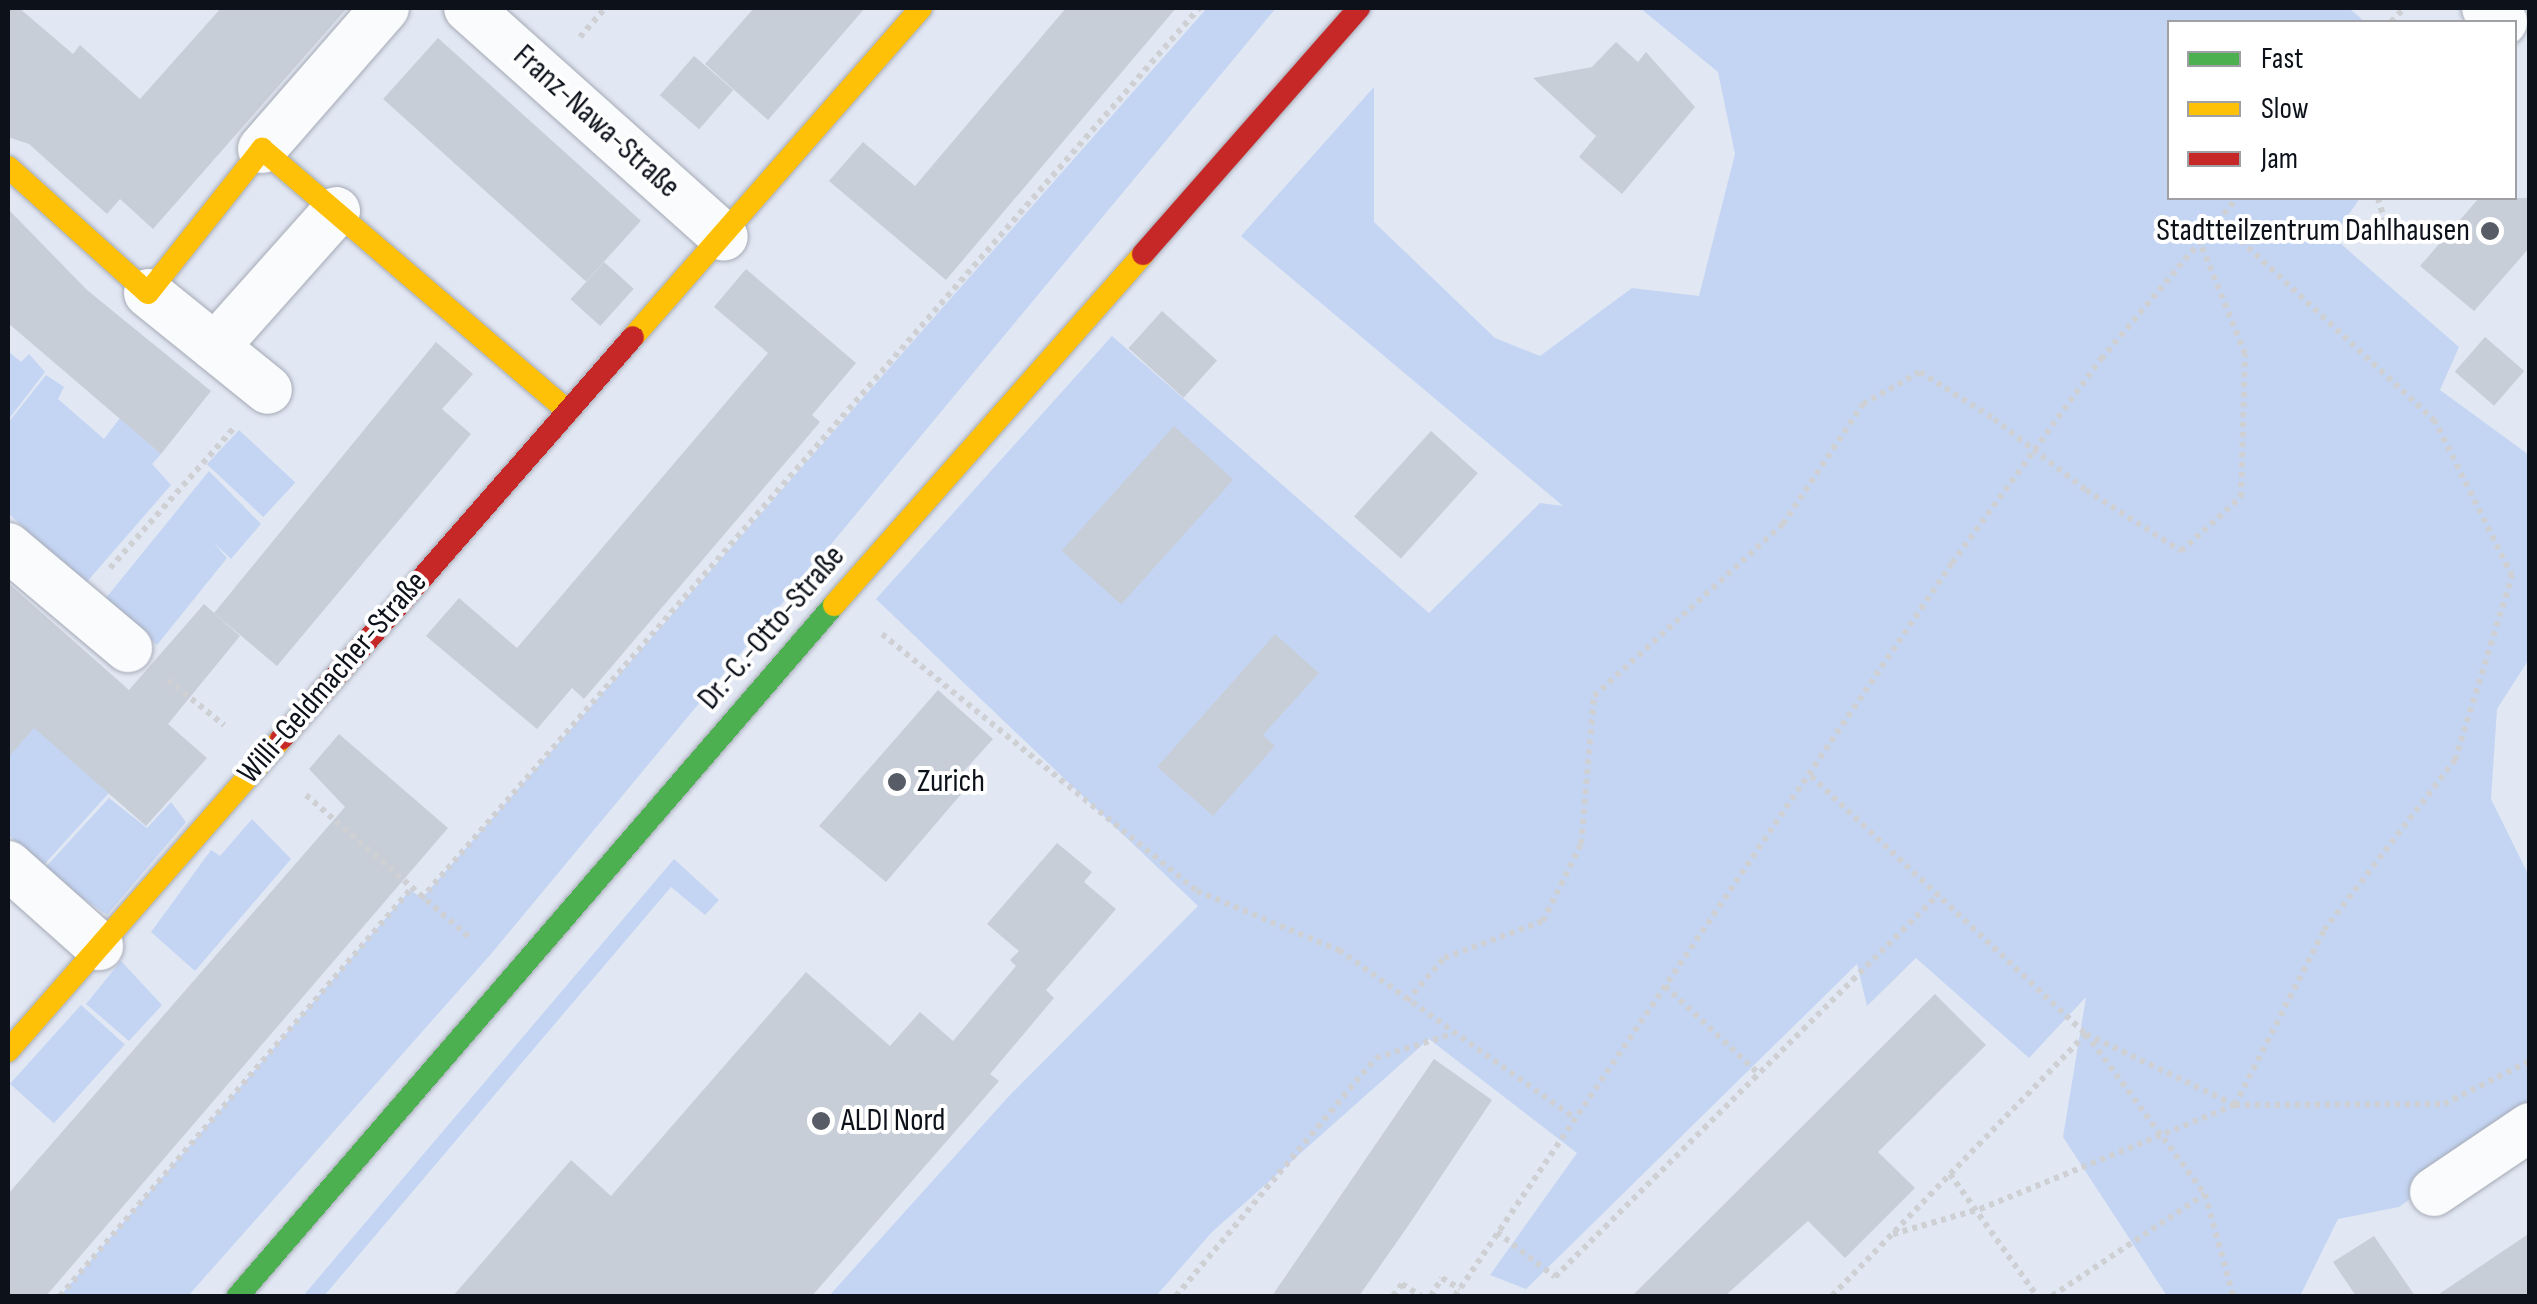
<!DOCTYPE html>
<meta charset="utf-8">
<style>
body{margin:0}
#map{position:relative;width:2537px;height:1304px;overflow:hidden;background:#e1e7f3;font-family:"Sofia Sans Condensed",sans-serif}
div>[style]{position:absolute}
.green>*{inset:0;background:#c4d5f4;transform-origin:0 0}
.building>*{inset:0;background:#c8ced8;transform-origin:0 0}
.path>*{height:6px;margin-top:-3px;transform-origin:0;background:repeating-linear-gradient(90deg,#ced0d4 0 5px,transparent 0 10px)}
.roads{filter:drop-shadow(0 0 2px #a5aab5) drop-shadow(0 0 2px #a5aab5)}
.street>*{height:48px;margin:-24px;padding:0 24px;transform-origin:24px;border-radius:24px;background:#fafbfd}
.fast>*{height:22px;margin:-11px;padding:0 11px;transform-origin:11px;border-radius:11px;background:#4caf50}
.slow>*{height:22px;margin:-11px;padding:0 11px;transform-origin:11px;border-radius:11px;background:#ffc107}
.jam>*{height:22px;margin:-11px;padding:0 11px;transform-origin:11px;border-radius:11px;background:#c62828}
.path-bridge>*{height:6px;margin-top:-3px;transform-origin:0;background:repeating-linear-gradient(90deg,#ced0d4 0 5px,transparent 0 10px)}
.dots>*{width:28px;height:28px;translate:-50% -50%;box-sizing:border-box;border:5px solid #fff;border-radius:50%}
span{translate:-50% -50%;white-space:nowrap;text-align:center;line-height:1.15;-webkit-text-stroke:8px #fff;paint-order:stroke}
.street-label{font-size:32px;color:#0c111a}
.poi-label{font-size:32px;color:#0c111a}
.right{translate:-100% -50%;text-align:right}
.left{translate:0 -50%;text-align:left}
.frame{position:absolute;inset:0;border:10px solid #0c111a;pointer-events:none}
.legend{position:absolute;left:2167px;top:20px;width:350px;height:180px;box-sizing:border-box;background:#fff;border:2px solid #9ea0a3;margin:0;padding:12px 18px;list-style:none;font-size:30px;color:#0c111a}
.legend li{display:flex;align-items:center;gap:20px;height:50px}
.legend b{width:50px;border:2px solid #9ea0a3}
</style>
<div id="map">
<div class="green">
<i style="clip-path:polygon(1207px 8px,1276px 8px,491px 954px,188px 1296px,60px 1296px,410px 890px,422px 898px)"></i>
<i style="clip-path:polygon(1640px 8px,2349px 8px,2365px 22px,2170px 22px,2170px 198px,2360px 198px,2333px 237px,2459px 347px,2440px 390px,2529px 455px,2529px 659px,2497px 709px,2491px 799px,2529px 876px,2529px 1113px,2399px 1207px,2338px 1219px,2300px 1296px,2167px 1296px,2063px 1137px,2086px 997px,2029px 1058px,1916px 958px,1867px 1006px,1857px 964px,1526px 1289px,1490px 1275px,1577px 1153px,1429px 1039px,1212px 1232px,1156px 1296px,829px 1296px,1009px 1096px,1198px 906px,876px 599px,1112px 336px,1429px 613px,1540px 503px,1563px 506px,1241px 236px,1374px 87px,1374px 222px,1495px 338px,1540px 356px,1632px 288px,1699px 296px,1735px 154px,1718px 72px)"></i>
<i style="clip-path:polygon(8px 351px,21px 362px,29px 354px,45px 372px,8px 420px)"></i>
<i style="clip-path:polygon(46px 375px,64px 387px,58px 399px,104px 439px,120px 418px,161px 454px,152px 464px,171px 485px,85px 584px,8px 513px,8px 423px)"></i>
<i style="left:239px;top:430px;width:77px;height:47px;rotate:43deg"></i>
<i style="clip-path:polygon(209px 471px,261px 524px,231px 559px,213px 542px,227px 558px,157px 645px,106px 598px)"></i>
<i style="clip-path:polygon(43px 717px,117px 784px,42px 867px,8px 834px,8px 735px,20px 744px)"></i>
<i style="clip-path:polygon(109px 798px,147px 828px,171px 802px,186px 822px,107px 915px,43px 870px)"></i>
<i style="clip-path:polygon(252px 819px,291px 859px,195px 971px,151px 932px,211px 850px,220px 856px)"></i>
<i style="clip-path:polygon(674px 859px,719px 900px,705px 915px,671px 887px,324px 1296px,303px 1296px)"></i>
<i style="clip-path:polygon(121px 961px,162px 1005px,129px 1041px,86px 1004px)"></i>
<i style="left:81px;top:1005px;width:59px;height:106px;rotate:42deg"></i>
</div>
<div class="building">
<i style="clip-path:polygon(8px 8px,19px 8px,73px 54px,80px 45px,140px 99px,221px 8px,347px 8px,153px 229px,120px 199px,107px 214px,29px 144px,8px 137px)"></i>
<i style="clip-path:polygon(754px 8px,865px 8px,768px 120px,705px 64px)"></i>
<i style="clip-path:polygon(1066px 8px,1176px 8px,946px 280px,829px 181px,863px 142px,915px 186px)"></i>
<i style="left:438px;top:38px;width:273px;height:82px;rotate:42deg"></i>
<i style="clip-path:polygon(1616px 42px,1638px 62px,1646px 52px,1695px 107px,1622px 194px,1579px 157px,1596px 136px,1533px 78px,1592px 67px)"></i>
<i style="left:694px;top:56px;width:52px;height:52px;rotate:41deg"></i>
<i style="clip-path:polygon(2479px 198px,2530px 198px,2530px 247px,2474px 311px,2420px 266px)"></i>
<i style="clip-path:polygon(8px 209px,87px 290px,211px 391px,161px 454px,8px 323px)"></i>
<i style="left:604px;top:262px;width:40px;height:50px;rotate:42deg"></i>
<i style="clip-path:polygon(746px 269px,856px 363px,812px 415px,820px 422px,584px 699px,572px 688px,537px 729px,426px 636px,459px 598px,517px 648px,768px 353px,714px 307px)"></i>
<i style="left:1162px;top:311px;width:74px;height:50px;rotate:42deg"></i>
<i style="left:2485px;top:337px;width:52px;height:46px;rotate:41deg"></i>
<i style="clip-path:polygon(436px 342px,473px 374px,442px 409px,471px 434px,277px 666px,214px 613px)"></i>
<i style="left:1174px;top:426px;width:80px;height:168px;rotate:42deg"></i>
<i style="left:1431px;top:431px;width:63px;height:115px;rotate:42deg"></i>
<i style="clip-path:polygon(8px 583px,129px 690px,204px 604px,240px 636px,168px 724px,207px 758px,146px 826px,34px 728px,8px 758px)"></i>
<i style="clip-path:polygon(1275px 634px,1319px 673px,1263px 735px,1275px 746px,1213px 816px,1157px 767px)"></i>
<i style="clip-path:polygon(938px 690px,993px 739px,964px 771px,974px 779px,886px 882px,819px 826px)"></i>
<i style="clip-path:polygon(339px 734px,448px 828px,46px 1296px,8px 1296px,8px 1194px,345px 807px,309px 769px)"></i>
<i style="clip-path:polygon(1057px 843px,1092px 872px,1084px 882px,1116px 909px,1046px 990px,1054px 998px,990px 1074px,999px 1081px,812px 1296px,453px 1296px,571px 1160px,611px 1196px,806px 972px,890px 1046px,920px 1012px,953px 1041px,1016px 966px,1010px 960px,1019px 951px,987px 924px)"></i>
<i style="clip-path:polygon(1935px 994px,1986px 1045px,1878px 1152px,1915px 1188px,1845px 1258px,1808px 1221px,1725px 1296px,1632px 1296px)"></i>
<i style="clip-path:polygon(1434px 1059px,1492px 1100px,1408px 1226px,1359px 1296px,1272px 1296px)"></i>
<i style="clip-path:polygon(2530px 1233px,2530px 1296px,2436px 1296px)"></i>
<i style="clip-path:polygon(2374px 1236px,2415px 1296px,2356px 1296px,2333px 1262px)"></i>
</div>
<div class="path">
<i style="left:2391px;top:22px;width:19px;rotate:-47deg"></i>
<i style="left:580px;top:37px;width:38px;rotate:-49deg"></i>
<i style="left:2378px;top:198px;width:22px;rotate:74deg"></i>
<i style="left:2384px;top:219px;width:29px;rotate:44deg"></i>
<i style="left:2086px;top:490px;width:113px;rotate:32.7deg"></i>
<i style="left:2181px;top:551px;width:81px;rotate:-42deg"></i>
<i style="left:2241px;top:497px;width:143px;rotate:-88.4deg"></i>
<i style="left:2245px;top:354px;width:121px;rotate:-111.9deg"></i>
<i style="left:110px;top:568px;width:187px;rotate:-48.5deg"></i>
<i style="left:882px;top:634px;width:407px;rotate:39.2deg"></i>
<i style="left:1197px;top:891px;width:154px;rotate:22.6deg"></i>
<i style="left:1339px;top:950px;width:287px;rotate:35.5deg"></i>
<i style="left:168px;top:680px;width:72px;rotate:38.8deg"></i>
<i style="left:1811px;top:776px;width:377px;rotate:43.2deg"></i>
<i style="left:2086px;top:1034px;width:199px;rotate:53.4deg"></i>
<i style="left:2205px;top:1194px;width:106px;rotate:74.6deg"></i>
<i style="left:306px;top:795px;width:218px;rotate:41.1deg"></i>
<i style="left:421px;top:899px;width:1183px;rotate:-48.87deg"></i>
<i style="left:1665px;top:986px;width:129px;rotate:43.1deg"></i>
<i style="left:1407px;top:1001px;width:57px;rotate:-49.3deg"></i>
<i style="left:1444px;top:958px;width:106px;rotate:-20.5deg"></i>
<i style="left:1543px;top:921px;width:86px;rotate:-63.7deg"></i>
<i style="left:1581px;top:844px;width:149px;rotate:-85deg"></i>
<i style="left:1594px;top:696px;width:256px;rotate:-42.3deg"></i>
<i style="left:1783px;top:524px;width:144px;rotate:-56.3deg"></i>
<i style="left:1863px;top:404px;width:65px;rotate:-29.3deg"></i>
<i style="left:1920px;top:372px;width:88px;rotate:32.4deg"></i>
<i style="left:1950px;top:1174px;width:150px;rotate:54.5deg"></i>
<i style="left:1497px;top:1232px;width:73px;rotate:37.8deg"></i>
<i style="left:1555px;top:1277px;width:542px;rotate:-44.93deg"></i>
<i style="left:1893px;top:1234px;width:91px;rotate:-16deg"></i>
<i style="left:1980px;top:1209px;width:275px;rotate:-22.2deg"></i>
<i style="left:2235px;top:1105px;width:209px;rotate:-0.3deg"></i>
<i style="left:2444px;top:1104px;width:96px;rotate:-26.6deg"></i>
<i style="left:60px;top:1296px;width:536px;rotate:-49.24deg"></i>
<i style="left:1176px;top:1296px;width:311px;rotate:-50deg"></i>
<i style="left:1376px;top:1058px;width:80px;rotate:-17.5deg"></i>
<i style="left:1393px;top:1296px;width:15px;rotate:-53deg"></i>
<i style="left:1402px;top:1284px;width:22px;rotate:32deg"></i>
<i style="left:1431px;top:1296px;width:21px;rotate:-59deg"></i>
<i style="left:1442px;top:1278px;width:21px;rotate:31deg"></i>
<i style="left:1455px;top:1296px;width:886px;rotate:-55.86deg"></i>
<i style="left:1952px;top:563px;width:253px;rotate:-53.9deg"></i>
<i style="left:2101px;top:359px;width:211px;rotate:-49.8deg"></i>
<i style="left:1832px;top:1296px;width:365px;rotate:-45.9deg"></i>
<i style="left:2086px;top:1034px;width:165px;rotate:25.5deg"></i>
<i style="left:2235px;top:1105px;width:196px;rotate:-63deg"></i>
<i style="left:2324px;top:930px;width:215px;rotate:-52.4deg"></i>
<i style="left:2455px;top:760px;width:193px;rotate:-72.8deg"></i>
<i style="left:2512px;top:576px;width:173px;rotate:-116.4deg"></i>
<i style="left:2435px;top:421px;width:296px;rotate:-137.1deg"></i>
<i style="left:2052px;top:1296px;width:184px;rotate:-33.7deg"></i>
</div>
<div class="roads">
<div class="street">
<i style="left:468px;top:8px;width:343px;rotate:41.8deg"></i>
<i style="left:2486px;top:8px;width:22px;rotate:39deg"></i>
<i style="left:262px;top:149px;width:187px;rotate:-48.9deg"></i>
<i style="left:148px;top:293px;width:154px;rotate:38.9deg"></i>
<i style="left:215px;top:347px;width:182px;rotate:-48.3deg"></i>
<i style="left:8px;top:547px;width:157px;rotate:40.1deg"></i>
<i style="left:8px;top:865px;width:122px;rotate:41.7deg"></i>
<i style="left:2434px;top:1192px;width:116px;rotate:-34.1deg"></i>
</div>
<div class="fast">
<i style="left:238px;top:1296px;width:913px;rotate:-49.22deg"></i>
</div>
<div class="slow">
<i style="left:8px;top:167px;width:188px;rotate:42deg"></i>
<i style="left:148px;top:293px;width:184px;rotate:-51.6deg"></i>
<i style="left:262px;top:149px;width:403px;rotate:40.6deg"></i>
<i style="left:633px;top:337px;width:437px;rotate:-48.8deg"></i>
<i style="left:834px;top:605px;width:468px;rotate:-48.6deg"></i>
<i style="left:8px;top:1051px;width:415px;rotate:-48.8deg"></i>
</div>
<div class="jam">
<i style="left:1143px;top:254px;width:327px;rotate:-48.7deg"></i>
<i style="left:281px;top:739px;width:534px;rotate:-48.79deg"></i>
</div>
</div>
<div class="path-bridge">
<i style="left:1994px;top:419px;width:116px;rotate:37.7deg"></i>
</div>
<div class="dots">
<i style="left:2490px;top:231px;background:#575c66"></i>
<i style="left:897px;top:782px;background:#575c66"></i>
<i style="left:821px;top:1121px;background:#575c66"></i>
</div>
<div class="street-label">
<span style="left:596px;top:122px;rotate:42deg">Franz-Nawa-Straße</span>
<span style="left:772px;top:628px;rotate:-49deg">Dr.-C.-Otto-Straße</span>
<span style="left:333px;top:678px;rotate:-49deg">Willi-Geldmacher-Straße</span>
</div>
<div class="poi-label">
<span class="right" style="left:2470px;top:231px">Stadtteilzentrum Dahlhausen</span>
<span class="left" style="left:917px;top:782px">Zurich</span>
<span class="left" style="left:841px;top:1121px">ALDI Nord</span>
</div>
<div class="frame"></div>
<ul class="legend">
<li><b style="height:12px;background:#4caf50"></b>Fast</li>
<li><b style="height:12px;background:#ffc107"></b>Slow</li>
<li><b style="height:12px;background:#c62828"></b>Jam</li>
</ul>
</div>
